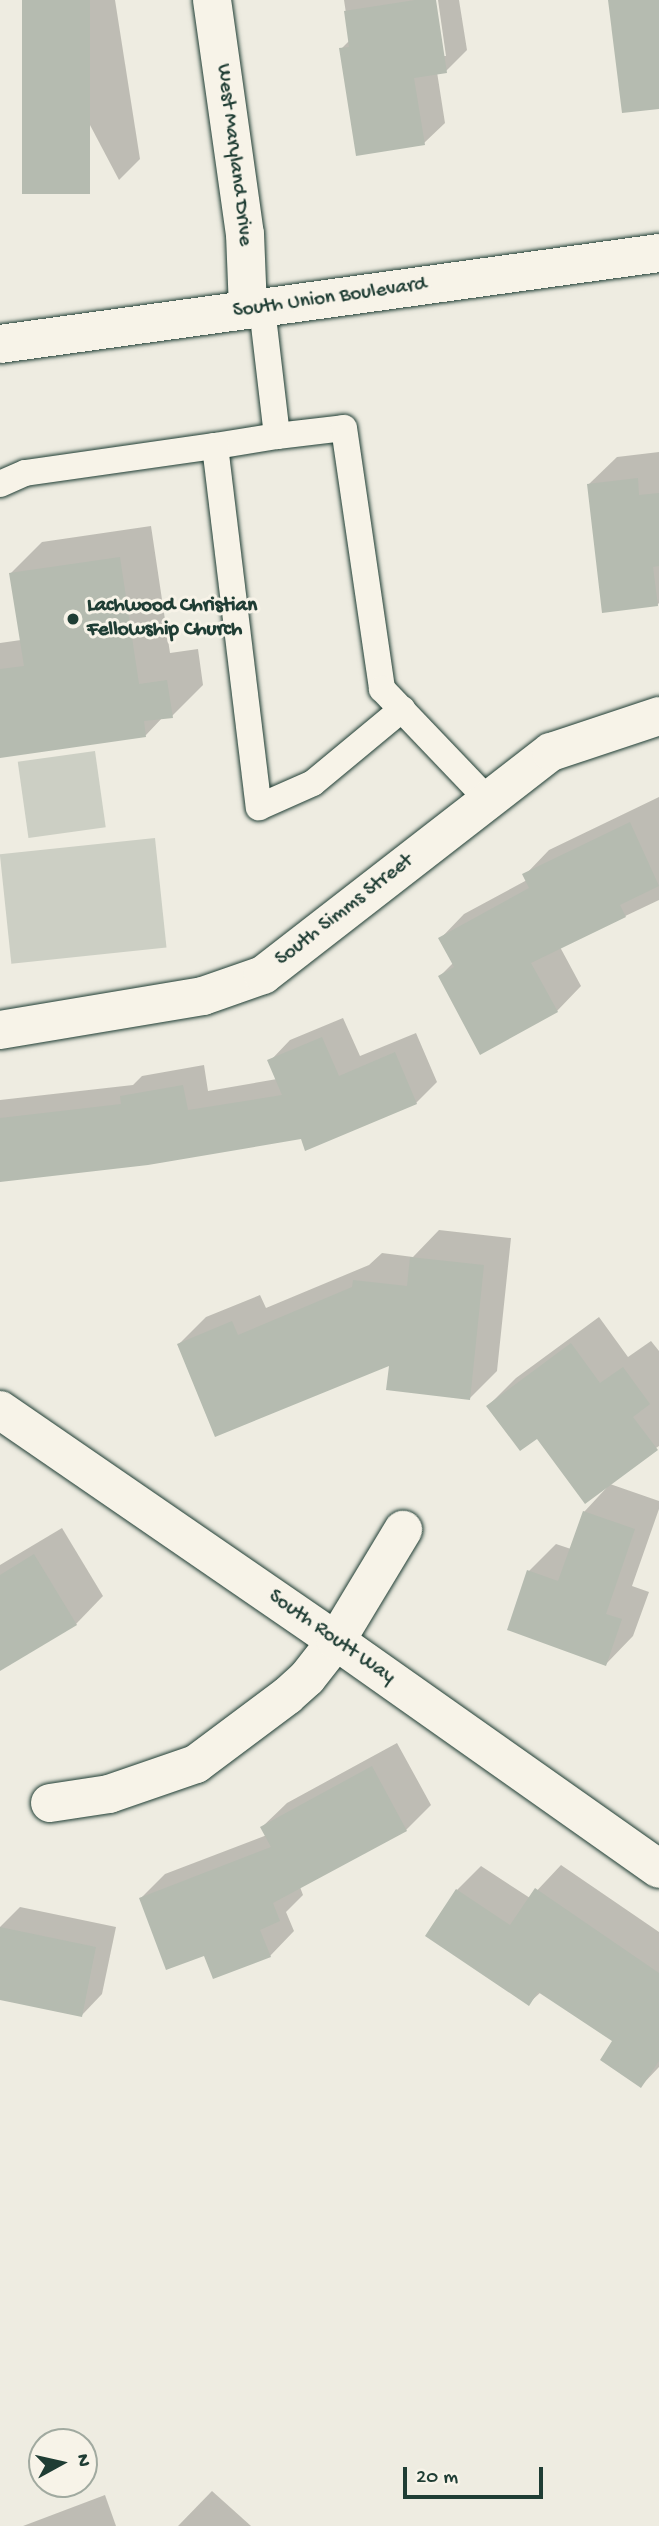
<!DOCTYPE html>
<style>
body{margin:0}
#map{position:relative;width:659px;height:2526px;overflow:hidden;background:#eeece1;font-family:"Gochi Hand",sans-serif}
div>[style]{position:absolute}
.green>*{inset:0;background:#cccfc4;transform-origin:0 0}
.shadow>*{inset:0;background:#0003}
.building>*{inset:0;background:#b5bbb0;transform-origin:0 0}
.roads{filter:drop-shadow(0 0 2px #1f3d34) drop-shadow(0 0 2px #1f3d34)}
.lane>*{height:26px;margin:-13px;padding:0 13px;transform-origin:13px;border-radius:13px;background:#f7f3e8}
.street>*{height:38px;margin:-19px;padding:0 19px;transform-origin:19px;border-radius:19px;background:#f7f3e8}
.secondary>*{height:38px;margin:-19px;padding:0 19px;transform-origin:19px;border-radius:19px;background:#f7f3e8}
.dots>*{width:19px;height:19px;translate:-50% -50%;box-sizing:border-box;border:4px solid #f7f3e8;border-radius:50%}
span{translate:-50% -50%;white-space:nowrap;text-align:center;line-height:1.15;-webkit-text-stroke:6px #f7f3e8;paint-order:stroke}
.street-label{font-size:21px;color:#1f3d34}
.poi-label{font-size:21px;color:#1f3d34;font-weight:700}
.left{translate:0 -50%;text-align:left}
.north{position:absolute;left:28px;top:2428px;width:70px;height:70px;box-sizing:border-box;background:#f7f3e8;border:2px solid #a1aaa0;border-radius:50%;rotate:82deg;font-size:19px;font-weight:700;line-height:28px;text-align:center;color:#1f3d34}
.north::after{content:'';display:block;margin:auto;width:24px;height:32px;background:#1f3d34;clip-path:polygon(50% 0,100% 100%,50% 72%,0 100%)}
.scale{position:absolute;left:403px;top:2467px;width:140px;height:32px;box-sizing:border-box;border:4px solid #1f3d34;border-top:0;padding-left:9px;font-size:21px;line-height:24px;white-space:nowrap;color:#1f3d34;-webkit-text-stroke:5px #f7f3e8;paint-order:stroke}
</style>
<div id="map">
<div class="green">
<i style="left:95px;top:751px;width:77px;height:78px;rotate:82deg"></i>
<i style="left:155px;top:838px;width:110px;height:156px;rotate:84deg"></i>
</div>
<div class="shadow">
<i style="clip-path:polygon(24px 0,115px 0,140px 159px,119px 180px)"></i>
<i style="clip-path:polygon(344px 0,434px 0,443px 56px,446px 56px,438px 0,459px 0,467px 50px,446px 71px,437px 72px,445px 123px,424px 143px,341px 49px,350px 40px)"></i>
<i style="clip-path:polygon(659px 452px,659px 603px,657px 605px,589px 484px,617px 457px)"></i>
<i style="clip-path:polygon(151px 526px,170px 653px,198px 649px,203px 685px,172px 716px,163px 717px,146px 735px,0 756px,0 643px,21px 640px,11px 573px,42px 542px)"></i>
<i style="clip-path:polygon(659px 797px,659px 900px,560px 947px,581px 986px,557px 1011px,440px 976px,453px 963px,440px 939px,464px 914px,527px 880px,525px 875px,549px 850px)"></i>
<i style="clip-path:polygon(343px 1018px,360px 1056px,416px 1033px,437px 1082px,416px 1103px,302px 1137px,0 1180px,0 1100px,133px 1085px,142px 1076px,204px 1065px,208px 1091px,277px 1079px,270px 1061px,290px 1040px)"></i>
<i style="clip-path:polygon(439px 1230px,511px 1238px,497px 1371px,470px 1398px,391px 1363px,179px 1344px,206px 1317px,260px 1295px,266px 1308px,369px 1265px,382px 1253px,413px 1257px)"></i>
<i style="clip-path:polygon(599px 1317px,628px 1357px,651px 1341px,659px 1351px,659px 1446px,656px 1448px,537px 1437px,488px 1406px,516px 1378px)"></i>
<i style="clip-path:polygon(610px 1484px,659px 1501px,659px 1509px,632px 1586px,649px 1592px,633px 1636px,606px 1664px,529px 1571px,556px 1544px,571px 1549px,584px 1512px)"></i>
<i style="clip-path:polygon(62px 1528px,103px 1596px,76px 1624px,0 1669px,0 1565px)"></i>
<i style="clip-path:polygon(397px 1743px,431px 1805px,406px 1830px,300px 1887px,303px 1895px,286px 1912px,294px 1931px,270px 1956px,205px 1953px,141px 1898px,165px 1874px,267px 1835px,262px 1827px,287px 1803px)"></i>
<i style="clip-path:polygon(561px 1865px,659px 1932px,659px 2067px,641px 2086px,615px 2041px,541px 1992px,529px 2003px,457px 1890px,481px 1866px,530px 1898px)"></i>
<i style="clip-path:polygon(20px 1907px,116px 1927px,102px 1994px,82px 2015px,0 1999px,0 1927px)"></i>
<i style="clip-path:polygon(212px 2491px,251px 2526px,178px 2526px)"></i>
<i style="clip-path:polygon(105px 2495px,116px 2526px,23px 2526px)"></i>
</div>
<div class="building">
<i style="left:22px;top:0;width:68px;height:194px"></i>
<i style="clip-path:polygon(415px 0,436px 0,447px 73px,414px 78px,425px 145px,356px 156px,339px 48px,349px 47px,344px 11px)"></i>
<i style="clip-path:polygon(608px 0,659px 0,659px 109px,622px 113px)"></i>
<i style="clip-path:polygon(638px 478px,639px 495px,659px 493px,659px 566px,653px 567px,658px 606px,602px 613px,587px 484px)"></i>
<i style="clip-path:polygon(120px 557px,139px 684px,167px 680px,173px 718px,144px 721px,146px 737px,0 758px,0 669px,24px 666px,9px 573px)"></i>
<i style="clip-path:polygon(630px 822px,659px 886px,620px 905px,626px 917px,531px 963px,558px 1012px,480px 1055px,438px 976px,454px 967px,438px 938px,529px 888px,522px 874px)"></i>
<i style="clip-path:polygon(322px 1037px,339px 1076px,395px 1052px,417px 1104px,305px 1151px,301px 1139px,148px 1165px,0 1182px,0 1118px,121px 1104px,120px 1096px,183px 1085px,188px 1110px,282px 1095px,267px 1060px)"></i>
<i style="clip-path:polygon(410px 1257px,484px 1265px,470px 1400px,386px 1390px,389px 1366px,215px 1437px,177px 1344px,232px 1321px,238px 1335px,352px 1287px,353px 1280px,407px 1286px)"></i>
<i style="clip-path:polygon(571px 1343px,600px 1383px,623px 1367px,650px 1404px,633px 1417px,658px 1450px,585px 1504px,537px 1439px,520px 1451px,486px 1406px)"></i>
<i style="clip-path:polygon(583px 1511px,635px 1529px,606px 1614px,622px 1619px,606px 1666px,507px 1630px,527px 1570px,558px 1581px)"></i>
<i style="clip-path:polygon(34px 1554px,77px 1625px,0 1671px,0 1575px)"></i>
<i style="clip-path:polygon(372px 1766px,407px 1831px,273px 1903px,280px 1921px,260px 1930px,271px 1957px,213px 1979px,204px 1956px,166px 1970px,139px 1898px,271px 1847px,260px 1827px)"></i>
<i style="clip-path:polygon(535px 1888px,659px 1973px,659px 2061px,641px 2088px,600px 2060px,612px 2041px,538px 1992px,529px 2006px,425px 1936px,456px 1889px,510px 1925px)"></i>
<i style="clip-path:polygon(0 1927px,96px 1947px,82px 2017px,0 2000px)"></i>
</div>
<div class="roads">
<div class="lane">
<i style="left:262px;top:308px;width:129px;rotate:83.3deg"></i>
<i style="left:277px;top:436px;width:67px;rotate:-6.8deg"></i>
<i style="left:344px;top:428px;width:264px;rotate:81.7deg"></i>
<i style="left:382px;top:689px;width:153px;rotate:46.3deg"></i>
<i style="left:277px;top:436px;width:63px;rotate:170.8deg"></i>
<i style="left:215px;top:446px;width:364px;rotate:83.1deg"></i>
<i style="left:259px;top:807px;width:59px;rotate:-24deg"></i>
<i style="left:313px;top:783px;width:116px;rotate:-39.7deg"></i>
<i style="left:0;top:484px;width:27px;rotate:-24deg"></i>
<i style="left:25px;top:473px;width:192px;rotate:-8.1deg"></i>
</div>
<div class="street">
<i style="left:212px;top:0;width:236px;rotate:82deg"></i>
<i style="left:245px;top:234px;width:76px;rotate:87.7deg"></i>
<i style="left:0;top:1030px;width:206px;rotate:-9.5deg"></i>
<i style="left:203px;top:996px;width:64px;rotate:-19.3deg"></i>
<i style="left:263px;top:975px;width:364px;rotate:-37.8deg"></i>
<i style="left:551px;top:752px;width:114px;rotate:-18.4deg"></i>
<i style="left:0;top:1410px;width:408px;rotate:34.5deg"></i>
<i style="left:336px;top:1641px;width:395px;rotate:35.2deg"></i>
<i style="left:50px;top:1803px;width:60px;rotate:-8.7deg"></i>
<i style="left:109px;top:1794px;width:92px;rotate:-19deg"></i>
<i style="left:196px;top:1764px;width:114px;rotate:-36.8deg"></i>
<i style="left:287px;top:1696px;width:27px;rotate:-42deg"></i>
<i style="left:307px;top:1678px;width:47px;rotate:-51.9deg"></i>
<i style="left:336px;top:1641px;width:130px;rotate:-58.9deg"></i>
</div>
<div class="secondary">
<i style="left:0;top:344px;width:665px;rotate:-7.86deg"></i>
</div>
</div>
<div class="dots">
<i style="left:73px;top:619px;background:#1f3d34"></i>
</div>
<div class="street-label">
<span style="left:233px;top:155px;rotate:83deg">West Maryland Drive</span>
<span style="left:330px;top:299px;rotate:-8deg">South Union Boulevard</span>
<span style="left:345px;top:911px;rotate:-38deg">South Simms Street</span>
<span style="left:331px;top:1638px;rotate:35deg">South Routt Way</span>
</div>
<div class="poi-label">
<span class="left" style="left:87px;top:619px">Lachwood Christian<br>Fellowship Church</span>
</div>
<div class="north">N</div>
<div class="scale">20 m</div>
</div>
